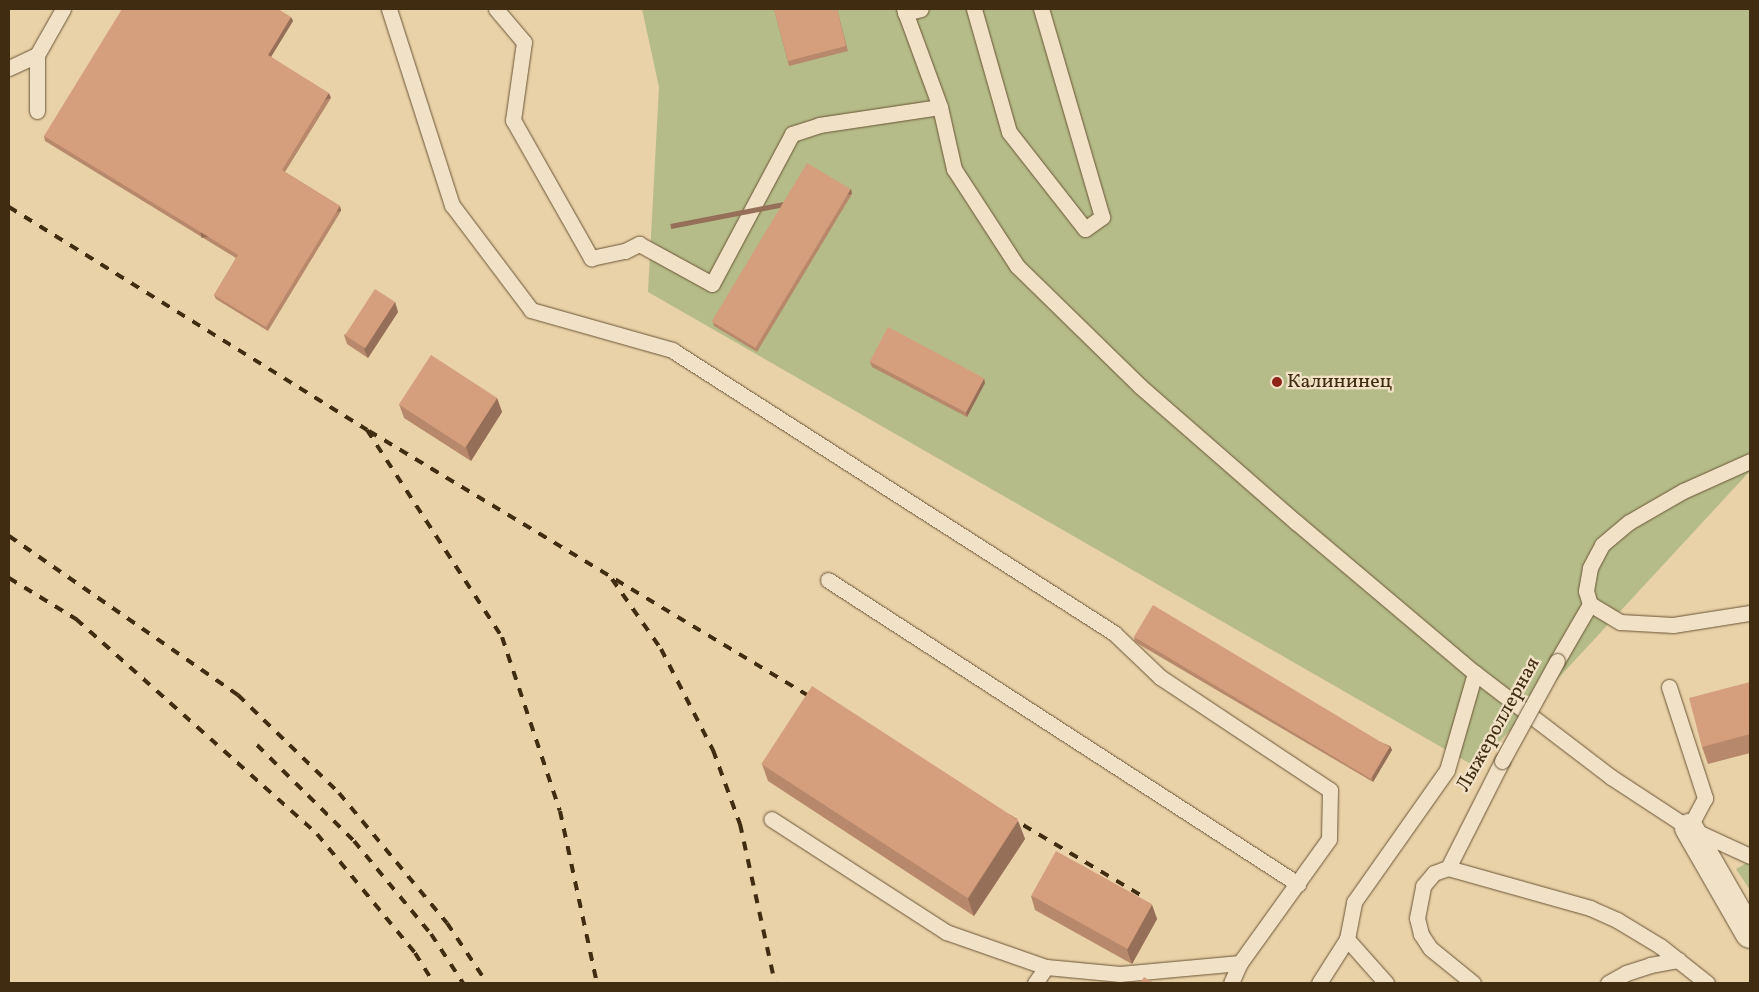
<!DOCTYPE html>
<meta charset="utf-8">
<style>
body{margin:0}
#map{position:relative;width:1759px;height:992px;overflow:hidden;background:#e9d1a8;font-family:Vollkorn,serif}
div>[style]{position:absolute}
.green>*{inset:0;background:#b5bc89}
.roads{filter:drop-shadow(0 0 1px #6a5536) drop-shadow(0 0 1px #6a5536)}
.lane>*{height:15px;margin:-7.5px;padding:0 7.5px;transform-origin:7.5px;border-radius:7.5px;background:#f1e1c6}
.street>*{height:28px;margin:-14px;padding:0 14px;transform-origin:14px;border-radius:14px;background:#f1e1c6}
.rail>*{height:4px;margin-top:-2px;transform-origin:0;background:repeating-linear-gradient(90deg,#402c10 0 9px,transparent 0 18px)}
.bridges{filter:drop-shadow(0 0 1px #6a5536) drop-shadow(0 0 1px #6a5536)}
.lane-bridge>*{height:15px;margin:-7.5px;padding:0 7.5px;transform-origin:7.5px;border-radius:7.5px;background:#f1e1c6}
.wall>*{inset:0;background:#b7886c}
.shaded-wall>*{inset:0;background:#956f58;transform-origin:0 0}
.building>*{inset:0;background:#d59e7d;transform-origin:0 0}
.dots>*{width:14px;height:14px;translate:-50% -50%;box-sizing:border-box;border:2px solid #f1e1c6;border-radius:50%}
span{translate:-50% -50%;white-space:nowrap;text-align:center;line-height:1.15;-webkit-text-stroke:4.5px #f1e1c6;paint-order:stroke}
.poi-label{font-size:20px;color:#402c10}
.left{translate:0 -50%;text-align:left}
.street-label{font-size:20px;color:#402c10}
.frame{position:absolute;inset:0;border:10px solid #402c10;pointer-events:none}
</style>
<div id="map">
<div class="green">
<i style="clip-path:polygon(642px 9px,1750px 9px,1750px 471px,1476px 767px,648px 292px,659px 87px)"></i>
<i style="clip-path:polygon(1750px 861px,1750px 890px,1736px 869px)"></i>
</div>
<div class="roads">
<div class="lane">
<i style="left:389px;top:9px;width:206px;rotate:72.2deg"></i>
<i style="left:452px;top:205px;width:131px;rotate:53deg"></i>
<i style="left:531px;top:310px;width:147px;rotate:15.8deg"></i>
<i style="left:672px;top:350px;width:525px;rotate:32.63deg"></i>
<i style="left:1114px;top:633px;width:64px;rotate:43.7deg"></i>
<i style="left:1160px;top:677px;width:204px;rotate:33.6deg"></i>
<i style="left:1330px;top:790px;width:49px;rotate:91.2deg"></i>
<i style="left:1329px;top:839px;width:153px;rotate:125.7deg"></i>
<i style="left:1240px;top:963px;width:121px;rotate:174.8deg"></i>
<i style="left:1120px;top:974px;width:74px;rotate:-174.6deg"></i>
<i style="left:1046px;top:967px;width:106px;rotate:-160.7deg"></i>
<i style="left:946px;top:932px;width:208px;rotate:-147.1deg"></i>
<i style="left:496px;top:9px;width:43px;rotate:49.7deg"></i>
<i style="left:524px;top:42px;width:79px;rotate:98deg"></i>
<i style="left:513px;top:120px;width:159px;rotate:60.5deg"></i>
<i style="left:591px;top:258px;width:35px;rotate:-12deg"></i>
<i style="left:625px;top:251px;width:16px;rotate:-27deg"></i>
<i style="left:639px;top:244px;width:83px;rotate:28.7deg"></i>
<i style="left:712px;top:284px;width:170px;rotate:-61.9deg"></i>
<i style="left:792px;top:134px;width:28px;rotate:-18deg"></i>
<i style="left:819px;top:125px;width:122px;rotate:-8.5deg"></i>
<i style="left:904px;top:9px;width:104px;rotate:69.8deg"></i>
<i style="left:940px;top:107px;width:64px;rotate:77.3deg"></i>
<i style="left:954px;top:169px;width:116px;rotate:57deg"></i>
<i style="left:1017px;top:266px;width:173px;rotate:44.3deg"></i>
<i style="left:1141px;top:387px;width:206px;rotate:41.1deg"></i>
<i style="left:1296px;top:522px;width:234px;rotate:40.2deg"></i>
<i style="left:1475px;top:673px;width:171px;rotate:37.4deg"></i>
<i style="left:1611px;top:777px;width:93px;rotate:33.2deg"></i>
<i style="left:1689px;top:828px;width:67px;rotate:24.7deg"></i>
<i style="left:974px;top:9px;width:128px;rotate:74.1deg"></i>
<i style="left:1009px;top:132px;width:123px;rotate:51.9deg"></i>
<i style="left:1085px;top:229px;width:21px;rotate:-35deg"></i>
<i style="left:1102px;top:217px;width:217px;rotate:-106.3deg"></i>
<i style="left:905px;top:13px;width:16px;rotate:-14deg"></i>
<i style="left:9px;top:68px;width:31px;rotate:-25deg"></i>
<i style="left:37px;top:111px;width:56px;rotate:-90deg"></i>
<i style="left:37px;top:55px;width:53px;rotate:-60.5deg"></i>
<i style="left:1750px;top:461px;width:73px;rotate:155.9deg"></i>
<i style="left:1683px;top:491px;width:62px;rotate:150.1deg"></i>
<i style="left:1629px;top:522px;width:35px;rotate:140deg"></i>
<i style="left:1602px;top:545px;width:26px;rotate:118deg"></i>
<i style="left:1590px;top:568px;width:23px;rotate:100deg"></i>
<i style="left:1586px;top:591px;width:14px;rotate:73deg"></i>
<i style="left:1590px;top:604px;width:35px;rotate:31deg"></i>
<i style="left:1620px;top:622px;width:53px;rotate:3.2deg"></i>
<i style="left:1673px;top:625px;width:78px;rotate:-8.9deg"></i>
<i style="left:828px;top:580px;width:560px;rotate:32.9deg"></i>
<i style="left:1557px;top:661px;width:66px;rotate:-59.9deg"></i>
<i style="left:1669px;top:687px;width:117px;rotate:72deg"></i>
<i style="left:1705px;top:798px;width:34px;rotate:118deg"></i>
<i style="left:1448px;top:868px;width:120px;rotate:-63.2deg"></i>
<i style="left:1035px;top:983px;width:19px;rotate:-55deg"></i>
<i style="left:1231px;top:983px;width:22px;rotate:-66deg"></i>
<i style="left:1319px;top:983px;width:52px;rotate:-57.5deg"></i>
<i style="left:1386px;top:983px;width:59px;rotate:-131.6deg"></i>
<i style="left:1347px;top:939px;width:38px;rotate:-79deg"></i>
<i style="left:1354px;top:902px;width:161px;rotate:-54.8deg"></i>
<i style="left:1447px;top:770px;width:101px;rotate:-73.9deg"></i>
<i style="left:1473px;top:983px;width:55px;rotate:-140.9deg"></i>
<i style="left:1430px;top:948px;width:17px;rotate:-123deg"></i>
<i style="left:1421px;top:934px;width:16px;rotate:-104deg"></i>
<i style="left:1417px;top:918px;width:33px;rotate:-79deg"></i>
<i style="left:1423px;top:886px;width:17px;rotate:-50deg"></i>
<i style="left:1434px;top:873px;width:15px;rotate:-20deg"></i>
<i style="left:1448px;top:868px;width:148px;rotate:15.7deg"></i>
<i style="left:1590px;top:908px;width:30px;rotate:24deg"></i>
<i style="left:1617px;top:920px;width:50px;rotate:31.2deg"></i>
<i style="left:1660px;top:946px;width:60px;rotate:38.2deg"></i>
<i style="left:1608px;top:983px;width:21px;rotate:-29deg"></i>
<i style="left:1626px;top:973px;width:25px;rotate:-18deg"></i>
<i style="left:1650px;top:965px;width:29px;rotate:-10deg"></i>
</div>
<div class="street">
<i style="left:1689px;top:828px;width:122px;rotate:60.1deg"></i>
</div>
</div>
<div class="rail">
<i style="left:9px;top:207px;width:422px;rotate:31.9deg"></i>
<i style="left:367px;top:430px;width:247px;rotate:56.9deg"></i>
<i style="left:502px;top:637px;width:183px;rotate:71.6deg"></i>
<i style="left:560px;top:811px;width:176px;rotate:77.9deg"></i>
<i style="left:369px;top:431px;width:525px;rotate:31.06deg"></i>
<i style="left:9px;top:536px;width:279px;rotate:34.8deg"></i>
<i style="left:238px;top:695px;width:141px;rotate:44.1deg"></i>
<i style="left:339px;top:793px;width:169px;rotate:50.3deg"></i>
<i style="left:447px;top:923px;width:72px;rotate:56.3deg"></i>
<i style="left:9px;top:578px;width:79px;rotate:31.5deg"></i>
<i style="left:76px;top:619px;width:323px;rotate:41.7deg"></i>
<i style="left:317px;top:834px;width:154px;rotate:50.5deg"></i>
<i style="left:415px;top:953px;width:36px;rotate:58deg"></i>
<i style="left:612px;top:579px;width:85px;rotate:55deg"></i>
<i style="left:661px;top:649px;width:114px;rotate:62.8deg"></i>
<i style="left:713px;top:750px;width:79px;rotate:70deg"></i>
<i style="left:740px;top:824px;width:163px;rotate:77.6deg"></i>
<i style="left:257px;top:745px;width:136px;rotate:44.7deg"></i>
<i style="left:354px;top:841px;width:121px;rotate:50.4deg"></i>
<i style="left:431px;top:934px;width:59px;rotate:56.9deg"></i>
<i style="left:1008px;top:816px;width:156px;rotate:30.8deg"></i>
</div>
<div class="bridges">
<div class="lane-bridge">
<i style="left:1502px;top:761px;width:114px;rotate:-61.2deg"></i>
</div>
</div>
<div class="wall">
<i style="clip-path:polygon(774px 9px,837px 9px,848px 51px,789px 66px)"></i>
<i style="clip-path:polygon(291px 17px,293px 21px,271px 57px,331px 98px,285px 172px,340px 206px,341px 211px,268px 331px,216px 299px,214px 295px,236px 258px,45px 141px,44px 136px)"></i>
<i style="clip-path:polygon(851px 189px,852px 194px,757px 352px,714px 326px,713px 322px)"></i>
<i style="clip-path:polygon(395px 302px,398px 312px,368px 358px,347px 344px,344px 335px)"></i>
<i style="clip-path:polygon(870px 362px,985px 383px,967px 417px,872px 367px)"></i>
<i style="clip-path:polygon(497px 398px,502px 412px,471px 461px,404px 418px,399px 404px)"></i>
<i style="clip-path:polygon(1134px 637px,1390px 746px,1392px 750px,1373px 782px,1135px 642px)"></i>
<i style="clip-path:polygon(1750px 682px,1750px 753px,1708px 764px,1702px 747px)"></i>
<i style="clip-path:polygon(762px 764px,1018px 821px,1025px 839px,974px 916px,768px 781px)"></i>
<i style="clip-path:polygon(1031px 896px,1152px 905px,1157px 919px,1132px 964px,1035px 910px)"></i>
</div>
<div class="shaded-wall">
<i style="clip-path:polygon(291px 17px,293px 21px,269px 60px,268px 55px)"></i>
<i style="left:329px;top:93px;width:5px;height:90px;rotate:68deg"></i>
<i style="left:851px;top:189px;width:5px;height:184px;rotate:79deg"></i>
<i style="left:340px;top:206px;width:5px;height:142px;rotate:79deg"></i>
<i style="clip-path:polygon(395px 302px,398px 312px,368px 358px,364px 349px)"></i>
<i style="clip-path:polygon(984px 378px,985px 383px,967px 417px,966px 412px)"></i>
<i style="clip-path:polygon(497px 398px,502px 412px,471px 461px,466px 447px)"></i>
<i style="clip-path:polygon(1390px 746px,1392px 750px,1373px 782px,1372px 778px)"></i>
<i style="clip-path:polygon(1018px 821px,1025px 839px,974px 916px,968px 899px)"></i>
<i style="clip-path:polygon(1152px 905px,1157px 919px,1132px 964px,1127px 950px)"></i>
</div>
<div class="building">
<i style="clip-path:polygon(122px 9px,278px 9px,291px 17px,268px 55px,329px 93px,282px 170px,340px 206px,266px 327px,214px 295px,238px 255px,44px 136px)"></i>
<i style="clip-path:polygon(774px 9px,837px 9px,846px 46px,788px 61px)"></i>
<i style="left:807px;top:163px;width:51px;height:185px;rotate:31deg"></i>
<i style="left:375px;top:289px;width:24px;height:55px;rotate:33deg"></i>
<i style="left:888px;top:327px;width:109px;height:39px;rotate:28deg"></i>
<i style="left:431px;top:355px;width:79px;height:59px;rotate:33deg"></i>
<i style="left:1153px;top:605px;width:276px;height:37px;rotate:31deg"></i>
<i style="clip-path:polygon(1750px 682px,1750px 734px,1702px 747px,1689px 698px)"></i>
<i style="left:812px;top:686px;width:246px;height:93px;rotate:33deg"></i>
<i style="left:1056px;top:851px;width:110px;height:51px;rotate:29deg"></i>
<i style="clip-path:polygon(1144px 977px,1154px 983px,1140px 983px)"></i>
</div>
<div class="dots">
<i style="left:1277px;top:382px;background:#8f2418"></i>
</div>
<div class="poi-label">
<span class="left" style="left:1287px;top:382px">Калининец</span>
</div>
<div class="street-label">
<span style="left:1499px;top:725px;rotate:-61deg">Лыжероллерная</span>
</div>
<div class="frame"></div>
</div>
